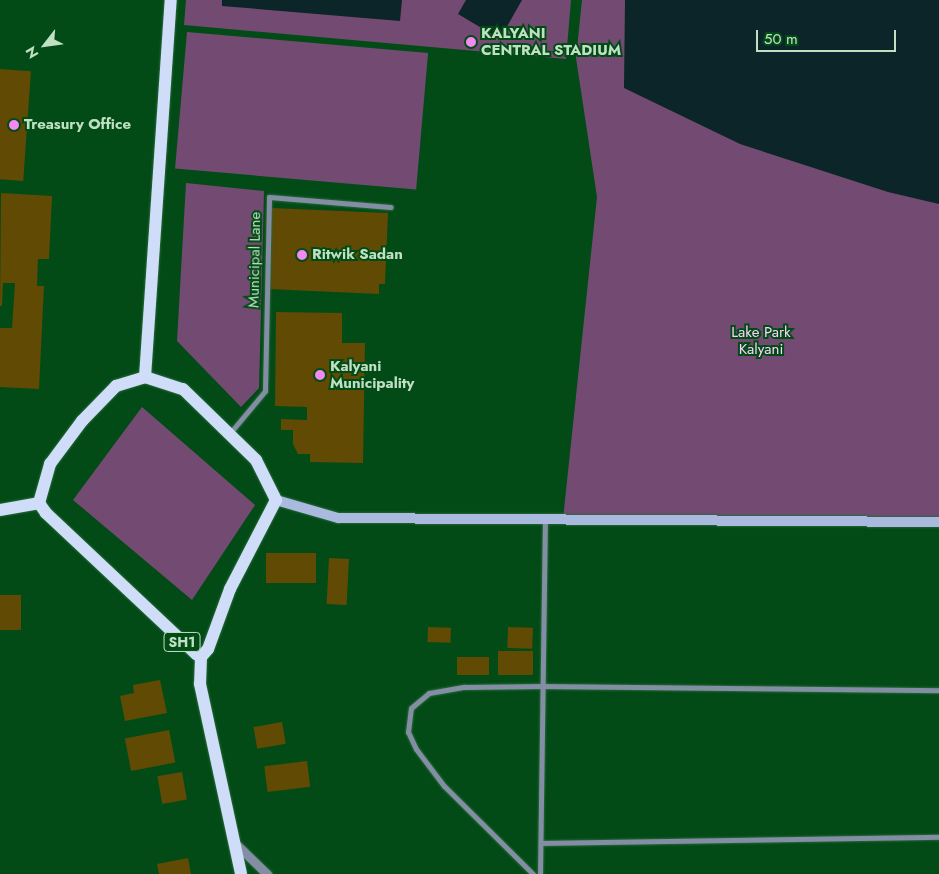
<!DOCTYPE html>
<style>
body{margin:0}
#map{position:relative;width:939px;height:874px;overflow:hidden;background:#024b17;font-family:Jost,sans-serif}
div>[style]{position:absolute}
.green>*{inset:0;background:#734b72;transform-origin:0 0}
.water>*{inset:0;background:#0b2528}
.building>*{inset:0;background:#614a04;transform-origin:0 0}
.roads{filter:drop-shadow(0 0 1px #286939) drop-shadow(0 0 1px #286939)}
.minor>*{height:5px;margin:-2.5px;padding:0 2.5px;transform-origin:2.5px;border-radius:2.5px;background:#838da4}
.tertiary>*{height:9px;margin:-4.5px;padding:0 4.5px;transform-origin:4.5px;border-radius:4.5px;background:#838da4}
.secondary>*{height:10px;margin:-5px;padding:0 5px;transform-origin:5px;border-radius:5px;background:#aabade}
.primary>*{height:12px;margin:-6px;padding:0 6px;transform-origin:6px;border-radius:6px;background:#d0ddf9}
.dots>*{width:14px;height:14px;translate:-50% -50%;box-sizing:border-box;border:2px solid #024b17;border-radius:50%}
span{translate:-50% -50%;white-space:nowrap;text-align:center;line-height:1.15;-webkit-text-stroke:4px #024b17;paint-order:stroke}
.shield-label span{padding:1px 4px;background:#024b17;border:1px solid;border-radius:4px;-webkit-text-stroke-width:0}
.shield-label{font-size:14px;color:#c0e0c2;font-weight:700}
.poi-label{font-size:15px;color:#c0e0c2;font-weight:700}
.left{translate:0 -50%;text-align:left}
.street-label{font-size:15px;color:#c0e0c2}
.park-label{font-size:15px;color:#fad3f9}
.north{position:absolute;left:20px;top:20px;width:50px;height:50px;-webkit-text-stroke:4px #024b17;paint-order:stroke;rotate:240deg;font-size:14px;font-weight:700;line-height:20px;text-align:center;color:#c0e0c2}
.north::after{content:'';display:block;margin:auto;width:18px;height:22px;background:#c0e0c2;clip-path:polygon(50% 0,100% 100%,50% 72%,0 100%)}
.scale{position:absolute;left:756px;top:30px;width:140px;height:22px;box-sizing:border-box;border:2px solid #c0e0c2;border-top:0;padding-left:6px;font-size:15px;line-height:18px;white-space:nowrap;color:#c0e0c2;-webkit-text-stroke:4px #024b17;paint-order:stroke}
</style>
<div id="map">
<div class="green">
<i style="clip-path:polygon(186px 0,571px 0,566px 59px,184px 25px)"></i>
<i style="clip-path:polygon(582px 0,939px 0,939px 522px,563px 519px,597px 197px,576px 58px)"></i>
<i style="left:187px;top:32px;width:242px;height:137px;rotate:5deg"></i>
<i style="clip-path:polygon(186px 183px,264px 191px,259px 388px,241px 407px,177px 341px)"></i>
<i style="clip-path:polygon(142px 407px,255px 505px,192px 600px,73px 500px)"></i>
</div>
<div class="water">
<i style="clip-path:polygon(222px 0,402px 0,400px 21px,222px 6px)"></i>
<i style="clip-path:polygon(466px 0,522px 0,500px 39px,458px 14px)"></i>
<i style="clip-path:polygon(625px 0,939px 0,939px 204px,888px 192px,740px 144px,624px 88px)"></i>
</div>
<div class="building">
<i style="left:0;top:69px;width:31px;height:110px;rotate:4deg"></i>
<i style="clip-path:polygon(1px 193px,52px 196px,49px 259px,38px 259px,37px 286px,44px 286px,39px 389px,0 387px,0 328px,12px 328px,15px 283px,3px 283px,2px 306px,0 306px)"></i>
<i style="clip-path:polygon(272px 208px,388px 213px,385px 284px,379px 284px,379px 294px,268px 289px)"></i>
<i style="clip-path:polygon(276px 312px,342px 313px,342px 343px,365px 343px,363px 463px,310px 462px,310px 454px,298px 454px,293px 444px,293px 430px,281px 430px,281px 419px,307px 420px,307px 407px,275px 406px)"></i>
<i style="left:266px;top:553px;width:50px;height:30px"></i>
<i style="left:329px;top:558px;width:20px;height:46px;rotate:3deg"></i>
<i style="left:0;top:595px;width:21px;height:35px"></i>
<i style="left:428px;top:627px;width:23px;height:15px;rotate:2deg"></i>
<i style="left:508px;top:627px;width:25px;height:21px;rotate:2deg"></i>
<i style="left:498px;top:651px;width:35px;height:24px"></i>
<i style="left:457px;top:657px;width:32px;height:18px"></i>
<i style="clip-path:polygon(160px 680px,167px 713px,125px 721px,120px 696px,134px 693px,133px 685px)"></i>
<i style="left:282px;top:722px;width:22px;height:29px;rotate:80deg"></i>
<i style="left:169px;top:730px;width:33px;height:45px;rotate:79deg"></i>
<i style="left:307px;top:761px;width:26px;height:43px;rotate:83deg"></i>
<i style="left:182px;top:772px;width:28px;height:25px;rotate:80deg"></i>
<i style="clip-path:polygon(188px 858px,191px 874px,159px 874px,157px 864px)"></i>
</div>
<div class="roads">
<div class="minor">
<i style="left:230px;top:433px;width:55px;rotate:-50.2deg"></i>
<i style="left:265px;top:391px;width:194px;rotate:-88.8deg"></i>
<i style="left:269px;top:197px;width:122px;rotate:4.7deg"></i>
<i style="left:541px;top:843px;width:398px;rotate:-0.9deg"></i>
<i style="left:533px;top:874px;width:125px;rotate:-135.3deg"></i>
<i style="left:444px;top:786px;width:46px;rotate:-127.1deg"></i>
<i style="left:416px;top:749px;width:19px;rotate:-115deg"></i>
<i style="left:408px;top:732px;width:24px;rotate:-83deg"></i>
<i style="left:411px;top:708px;width:23px;rotate:-40deg"></i>
<i style="left:429px;top:693px;width:36px;rotate:-10deg"></i>
<i style="left:464px;top:687px;width:79px;rotate:-0.7deg"></i>
<i style="left:543px;top:686px;width:396px;rotate:0.6deg"></i>
<i style="left:540px;top:874px;width:354px;rotate:-89.2deg"></i>
</div>
<div class="tertiary">
<i style="left:235px;top:843px;width:45px;rotate:44.1deg"></i>
</div>
<div class="secondary">
<i style="left:276px;top:500px;width:65px;rotate:16.2deg"></i>
<i style="left:338px;top:518px;width:601px;rotate:0.38deg"></i>
</div>
<div class="primary">
<i style="left:145px;top:377px;width:40px;rotate:18deg"></i>
<i style="left:183px;top:389px;width:102px;rotate:44.2deg"></i>
<i style="left:256px;top:460px;width:45px;rotate:63.4deg"></i>
<i style="left:276px;top:500px;width:100px;rotate:117.3deg"></i>
<i style="left:230px;top:589px;width:64px;rotate:110.1deg"></i>
<i style="left:208px;top:649px;width:11px;rotate:131deg"></i>
<i style="left:201px;top:657px;width:6px;rotate:-149deg"></i>
<i style="left:196px;top:654px;width:206px;rotate:-136.8deg"></i>
<i style="left:46px;top:513px;width:12px;rotate:-125deg"></i>
<i style="left:39px;top:503px;width:41px;rotate:-74.2deg"></i>
<i style="left:50px;top:464px;width:54px;rotate:-53.3deg"></i>
<i style="left:82px;top:421px;width:49px;rotate:-45.8deg"></i>
<i style="left:116px;top:386px;width:30px;rotate:-17deg"></i>
<i style="left:145px;top:377px;width:378px;rotate:-86.1deg"></i>
<i style="left:0;top:510px;width:40px;rotate:-10deg"></i>
<i style="left:201px;top:657px;width:27px;rotate:92deg"></i>
<i style="left:200px;top:684px;width:194px;rotate:77.8deg"></i>
</div>
</div>
<div class="dots">
<i style="left:471px;top:42px;background:#f28af2"></i>
<i style="left:14px;top:125px;background:#f28af2"></i>
<i style="left:302px;top:255px;background:#f28af2"></i>
<i style="left:320px;top:375px;background:#f28af2"></i>
</div>
<div class="shield-label">
<span style="left:182px;top:642px">SH1</span>
</div>
<div class="poi-label">
<span class="left" style="left:481px;top:42px">KALYANI<br>CENTRAL STADIUM</span>
<span class="left" style="left:24px;top:125px">Treasury Office</span>
<span class="left" style="left:312px;top:255px">Ritwik Sadan</span>
<span class="left" style="left:330px;top:375px">Kalyani<br>Municipality</span>
</div>
<div class="street-label">
<span style="left:255px;top:260px;rotate:-89deg">Municipal Lane</span>
</div>
<div class="park-label">
<span style="left:761px;top:341px">Lake Park<br>Kalyani</span>
</div>
<div class="north">N</div>
<div class="scale">50 m</div>
</div>
